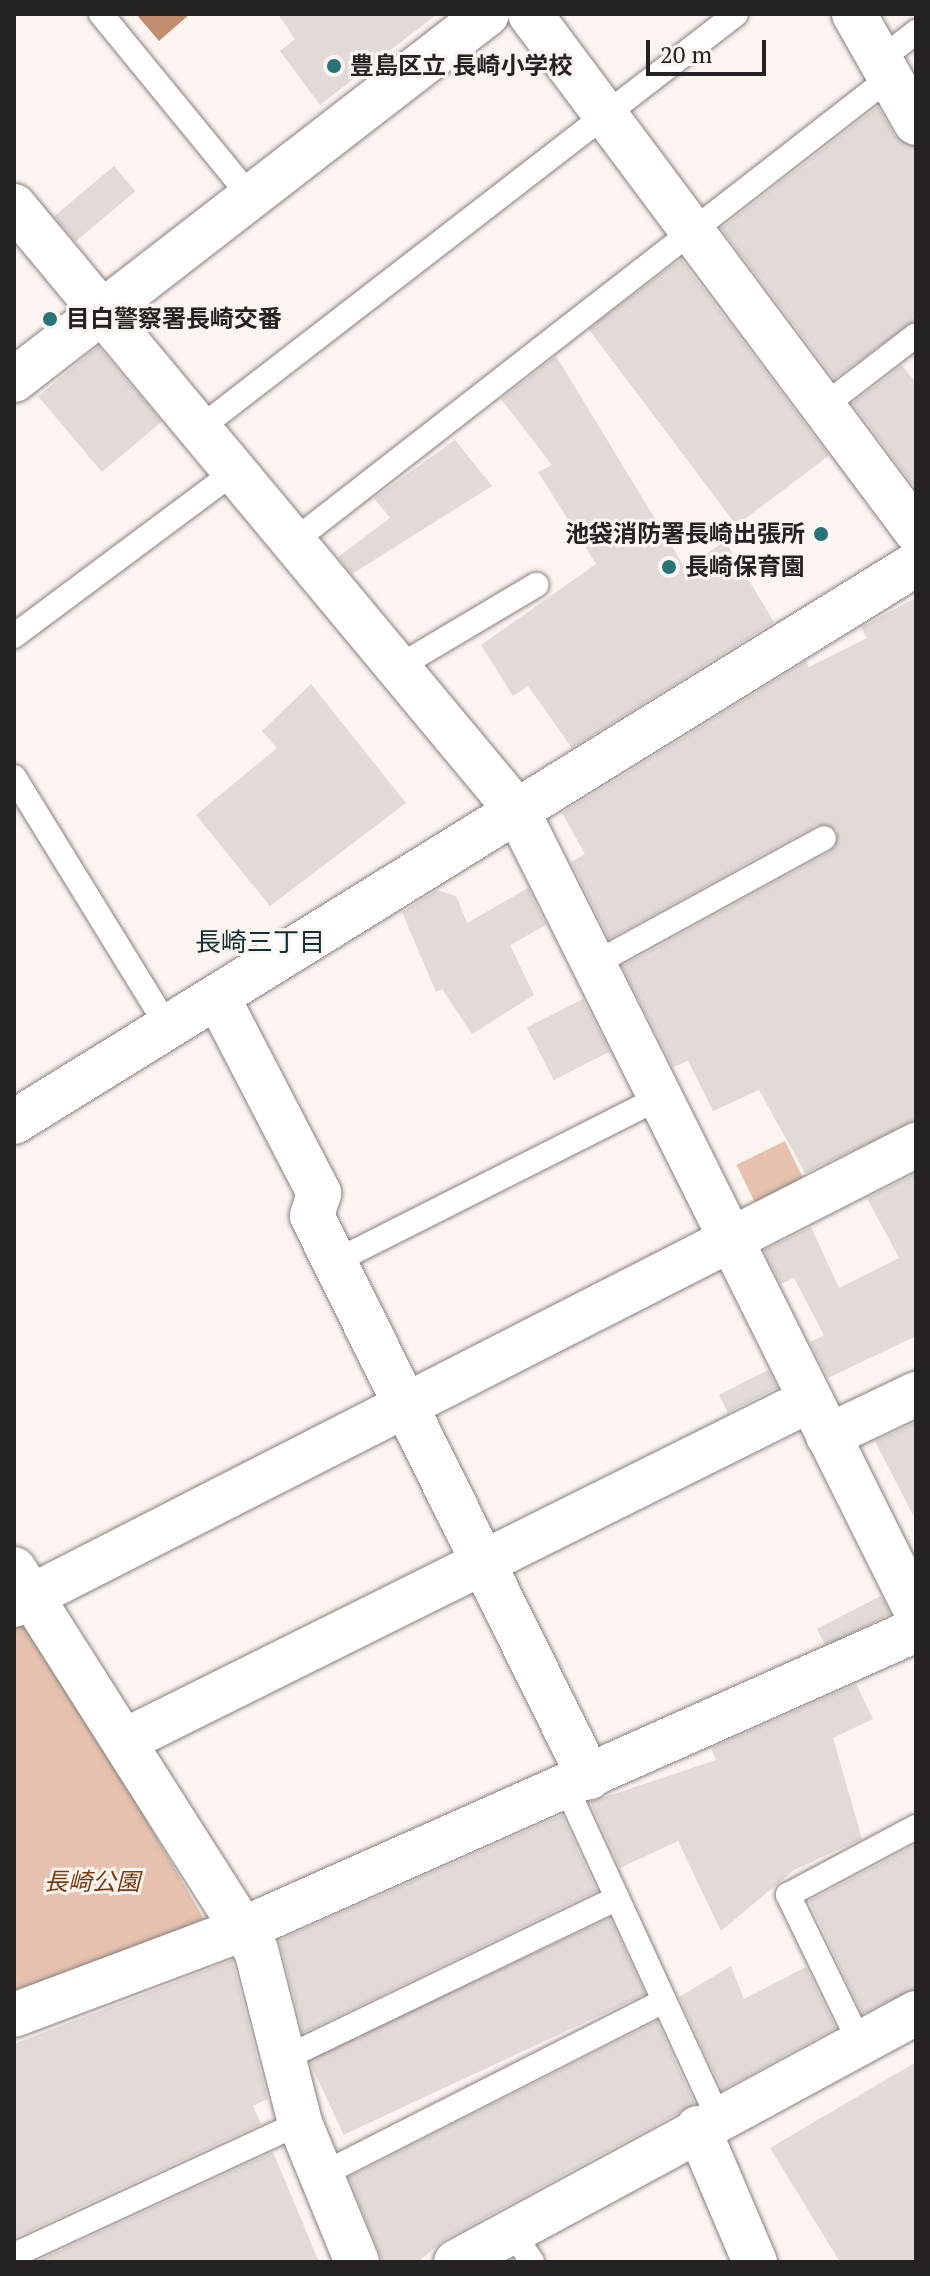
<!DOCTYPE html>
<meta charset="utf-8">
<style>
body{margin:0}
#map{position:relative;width:930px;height:2276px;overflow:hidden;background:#fbf4f0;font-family:"PT Serif","Noto Sans JP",serif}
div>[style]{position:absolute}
.green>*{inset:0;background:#e5c1ae;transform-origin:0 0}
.water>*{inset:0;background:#c18d71}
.building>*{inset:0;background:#e1dad6;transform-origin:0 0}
.roads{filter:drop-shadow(0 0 2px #88817e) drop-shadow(0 0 2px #88817e)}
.service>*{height:24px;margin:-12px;padding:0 12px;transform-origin:12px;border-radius:12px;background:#fff}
.minor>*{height:44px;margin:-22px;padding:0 22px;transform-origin:22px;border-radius:22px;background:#fff}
.dots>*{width:22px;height:22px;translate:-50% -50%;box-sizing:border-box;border:4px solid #fbf4f0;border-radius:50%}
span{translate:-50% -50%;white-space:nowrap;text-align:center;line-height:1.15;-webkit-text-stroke:6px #fbf4f0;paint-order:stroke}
.poi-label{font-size:24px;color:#252221;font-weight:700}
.left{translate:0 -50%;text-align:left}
.right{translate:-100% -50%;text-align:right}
.park-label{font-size:24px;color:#7c3b0f;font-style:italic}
.neighbourhood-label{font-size:26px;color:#0d3032}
.frame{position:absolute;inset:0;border:16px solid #252221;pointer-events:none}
.scale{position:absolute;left:646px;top:40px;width:120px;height:36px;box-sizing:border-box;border:4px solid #252221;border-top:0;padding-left:10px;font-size:24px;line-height:28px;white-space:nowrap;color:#252221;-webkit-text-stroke:6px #fbf4f0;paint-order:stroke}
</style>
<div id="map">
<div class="green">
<i style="left:785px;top:1141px;width:53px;height:54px;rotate:64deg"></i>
<i style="clip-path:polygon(14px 1621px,32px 1622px,204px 1919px,14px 2001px)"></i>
</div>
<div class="water">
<i style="clip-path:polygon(136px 14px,190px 14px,159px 41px)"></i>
</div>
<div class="building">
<i style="clip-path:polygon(278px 14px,437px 14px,320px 105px,280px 51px,295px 39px)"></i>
<i style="clip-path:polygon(878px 106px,895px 136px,916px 148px,916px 320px,834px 379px,721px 228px)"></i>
<i style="left:114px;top:166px;width:33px;height:78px;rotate:50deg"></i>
<i style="left:681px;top:259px;width:246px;height:116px;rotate:53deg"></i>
<i style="left:98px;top:346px;width:99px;height:78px;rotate:50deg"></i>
<i style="clip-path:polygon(556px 356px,685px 568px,725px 541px,774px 622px,572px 748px,528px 686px,513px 696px,481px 645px,596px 564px,538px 472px,552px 465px,501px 399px)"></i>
<i style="clip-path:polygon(902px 365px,916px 383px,916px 489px,852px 403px)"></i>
<i style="clip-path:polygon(455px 440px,492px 486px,352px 574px,338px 557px,390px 518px,374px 498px)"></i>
<i style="clip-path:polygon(916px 598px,916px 1120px,805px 1173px,759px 1090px,713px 1111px,688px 1061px,673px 1067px,622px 966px,831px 851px,837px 830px,817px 825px,609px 939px,571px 862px,585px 854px,562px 813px,806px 661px,809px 667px,867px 638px,861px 627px)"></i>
<i style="clip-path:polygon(311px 684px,406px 803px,270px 906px,196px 815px,277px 748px,262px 731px)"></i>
<i style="clip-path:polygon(528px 888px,546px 925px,510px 945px,534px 995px,472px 1034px,442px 989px,436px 992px,402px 912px,437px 890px,456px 896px,467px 923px)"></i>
<i style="left:583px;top:999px;width:59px;height:63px;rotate:63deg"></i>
<i style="clip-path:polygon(916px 1173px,916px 1336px,828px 1378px,810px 1342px,824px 1335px,794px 1278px,781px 1284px,764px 1250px,811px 1227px,839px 1288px,899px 1258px,867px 1198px)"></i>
<i style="left:768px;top:1370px;width:20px;height:55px;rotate:63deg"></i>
<i style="clip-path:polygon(916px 1422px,916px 1521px,875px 1441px)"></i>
<i style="left:881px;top:1596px;width:20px;height:72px;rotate:63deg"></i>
<i style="clip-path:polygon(856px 1684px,873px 1719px,833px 1738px,862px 1839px,794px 1870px,721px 1931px,678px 1841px,620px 1868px,590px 1802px,716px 1760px,711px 1748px)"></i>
<i style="clip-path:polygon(562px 1815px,597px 1891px,303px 2033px,279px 1940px)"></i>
<i style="clip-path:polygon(916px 1844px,916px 1988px,862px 2014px,809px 1901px)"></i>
<i style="left:610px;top:1918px;width:84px;height:333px;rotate:65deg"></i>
<i style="clip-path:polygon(232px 1960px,268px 2099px,253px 2106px,261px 2124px,14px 2238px,14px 2044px)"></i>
<i style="clip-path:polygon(731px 1966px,744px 1999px,806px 1967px,836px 2028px,722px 2090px,679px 1997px)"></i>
<i style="clip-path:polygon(657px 2021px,695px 2104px,444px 2240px,418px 2262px,383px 2262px,349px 2177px)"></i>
<i style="clip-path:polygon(916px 2062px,916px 2262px,840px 2262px,770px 2148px)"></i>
<i style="clip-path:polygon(273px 2152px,319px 2262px,35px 2262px)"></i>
</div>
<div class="roads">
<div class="service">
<i style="left:101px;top:14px;width:237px;rotate:50.7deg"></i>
<i style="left:880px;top:60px;width:46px;rotate:-37.9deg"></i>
<i style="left:820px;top:409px;width:121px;rotate:-37.6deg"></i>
<i style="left:200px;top:428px;width:677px;rotate:-37.68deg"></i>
<i style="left:294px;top:541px;width:754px;rotate:-37.89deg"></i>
<i style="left:14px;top:636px;width:276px;rotate:-36.7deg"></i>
<i style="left:398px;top:667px;width:161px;rotate:-30.7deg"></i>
<i style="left:14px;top:777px;width:296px;rotate:58.4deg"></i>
<i style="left:594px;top:964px;width:262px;rotate:-28.7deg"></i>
<i style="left:336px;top:1261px;width:363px;rotate:-26.8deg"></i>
<i style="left:566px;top:1787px;width:364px;rotate:65.3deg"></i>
<i style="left:860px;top:2043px;width:165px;rotate:-115.9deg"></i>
<i style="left:788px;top:1895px;width:145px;rotate:-28deg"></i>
<i style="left:283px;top:2059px;width:371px;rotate:-25.7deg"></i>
<i style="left:319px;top:2176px;width:387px;rotate:-26.9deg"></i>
<i style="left:512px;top:2232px;width:36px;rotate:56deg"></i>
<i style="left:14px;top:2255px;width:315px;rotate:-24.8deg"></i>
</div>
<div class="minor">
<i style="left:530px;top:14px;width:645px;rotate:53.25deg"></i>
<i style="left:854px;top:14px;width:125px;rotate:60.4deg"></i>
<i style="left:14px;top:206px;width:788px;rotate:50.25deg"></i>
<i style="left:518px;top:812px;width:893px;rotate:63.52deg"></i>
<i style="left:14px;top:380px;width:598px;rotate:-37.73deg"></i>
<i style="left:218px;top:998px;width:220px;rotate:62.6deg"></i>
<i style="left:319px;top:1193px;width:24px;rotate:107deg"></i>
<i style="left:312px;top:1216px;width:626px;rotate:63.72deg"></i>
<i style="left:14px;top:1122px;width:1061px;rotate:-31.74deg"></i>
<i style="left:828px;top:1436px;width:98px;rotate:-25.5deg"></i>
<i style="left:14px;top:1569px;width:451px;rotate:57.6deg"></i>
<i style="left:256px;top:1950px;width:179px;rotate:75.7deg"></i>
<i style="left:300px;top:2123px;width:150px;rotate:67.7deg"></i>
<i style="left:14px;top:1605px;width:1013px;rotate:-27.02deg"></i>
<i style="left:124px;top:1741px;width:766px;rotate:-26.43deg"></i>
<i style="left:14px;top:2015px;width:245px;rotate:-20.6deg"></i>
<i style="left:243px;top:1929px;width:736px;rotate:-23.95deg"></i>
<i style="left:698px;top:2128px;width:146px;rotate:67deg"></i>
<i style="left:456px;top:2262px;width:523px;rotate:-28.43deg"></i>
</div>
</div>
<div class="dots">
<i style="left:334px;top:66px;background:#297477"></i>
<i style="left:50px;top:319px;background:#297477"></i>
<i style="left:821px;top:534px;background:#297477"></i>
<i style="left:669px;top:567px;background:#297477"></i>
</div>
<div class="poi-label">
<span class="left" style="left:350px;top:66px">豊島区立 長崎小学校</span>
<span class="left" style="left:66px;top:319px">目白警察署長崎交番</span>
<span class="right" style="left:805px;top:534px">池袋消防署長崎出張所</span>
<span class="left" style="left:685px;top:567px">長崎保育園</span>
</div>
<div class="park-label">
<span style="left:92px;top:1882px">長崎公園</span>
</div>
<div class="neighbourhood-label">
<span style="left:260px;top:942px">長崎三丁目</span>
</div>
<div class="frame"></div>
<div class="scale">20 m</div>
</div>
